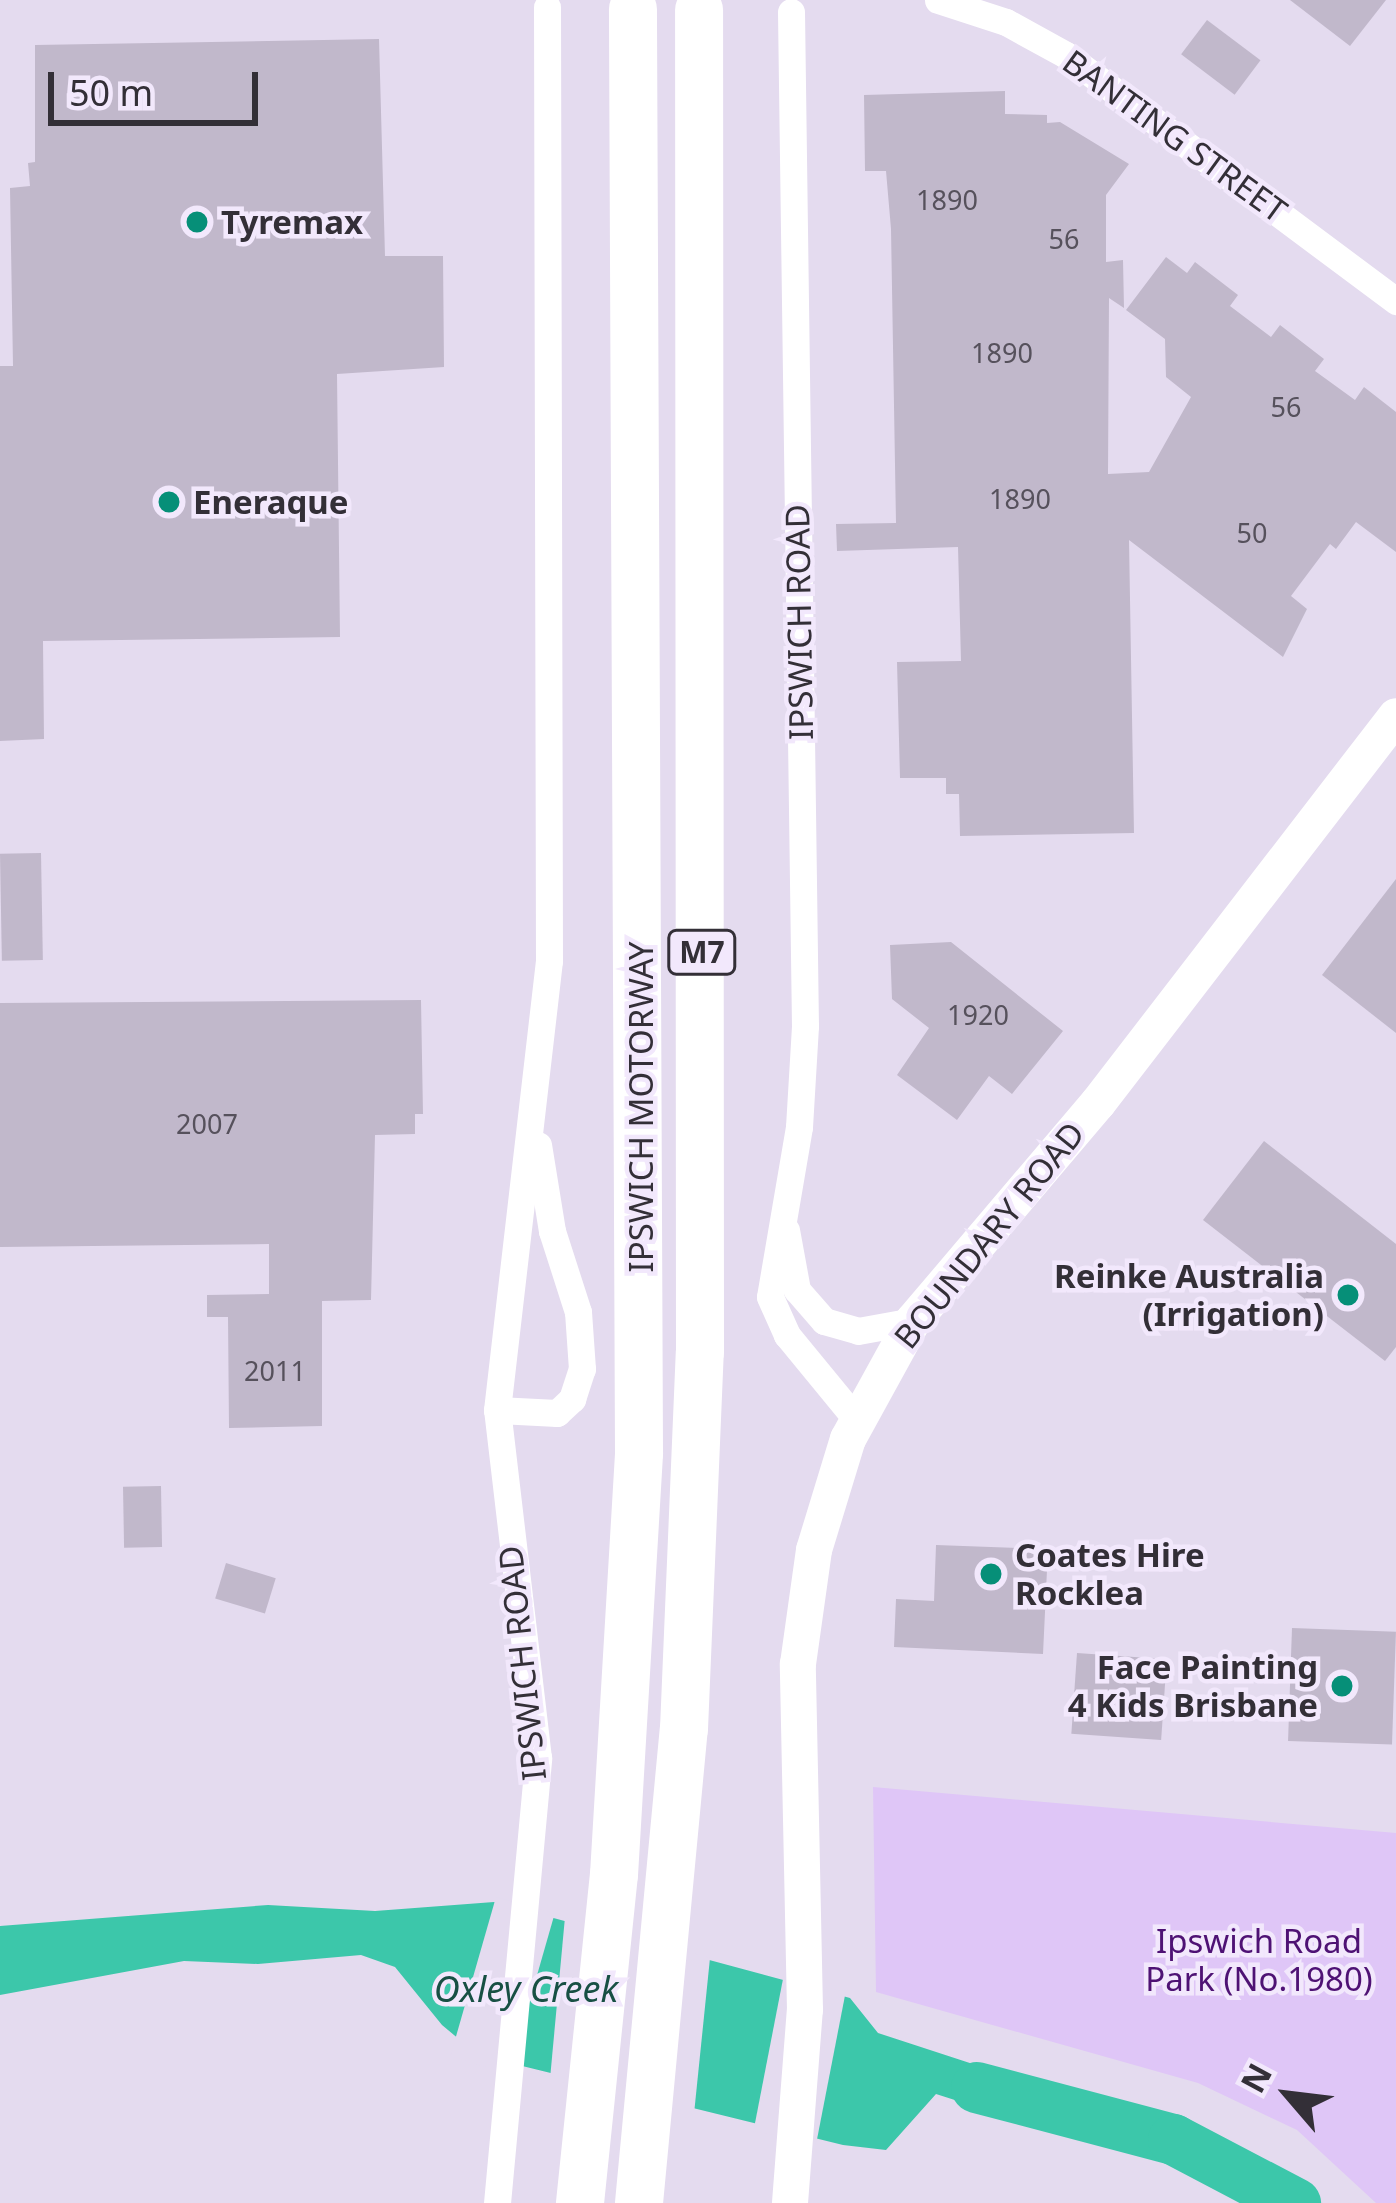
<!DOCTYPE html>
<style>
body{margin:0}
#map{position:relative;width:1396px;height:2203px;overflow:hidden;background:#e4dbef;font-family:"Noto Sans",sans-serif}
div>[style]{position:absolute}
.green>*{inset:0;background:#dfc6f7}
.water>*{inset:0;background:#3cc7aa}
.pier>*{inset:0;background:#e4dbef;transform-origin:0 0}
.river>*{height:51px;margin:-25.5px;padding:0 25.5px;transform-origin:25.5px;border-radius:25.5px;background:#3cc7aa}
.building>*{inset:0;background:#c1b8cb;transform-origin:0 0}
.minor>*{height:27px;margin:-13.5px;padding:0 13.5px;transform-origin:13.5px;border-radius:13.5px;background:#fff}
.secondary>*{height:36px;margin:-18px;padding:0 18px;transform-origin:18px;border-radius:18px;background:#fff}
.motorway>*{height:48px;margin:-24px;padding:0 24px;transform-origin:24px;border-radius:24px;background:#fff}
.dots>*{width:33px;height:33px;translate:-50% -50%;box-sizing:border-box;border:6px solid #f2e8fc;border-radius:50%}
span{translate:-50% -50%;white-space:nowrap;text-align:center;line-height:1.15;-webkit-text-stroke:9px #f2e8fc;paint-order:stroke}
.number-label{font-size:27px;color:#56515c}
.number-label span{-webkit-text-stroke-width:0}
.shield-label span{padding:3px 9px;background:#f2e8fc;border:3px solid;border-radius:9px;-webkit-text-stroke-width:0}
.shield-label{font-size:30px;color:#332f37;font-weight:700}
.street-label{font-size:33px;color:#332f37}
.poi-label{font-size:33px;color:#332f37;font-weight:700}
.left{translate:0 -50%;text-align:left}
.right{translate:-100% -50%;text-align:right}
.park-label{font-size:33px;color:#4e1274}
.water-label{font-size:36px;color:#185044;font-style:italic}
.north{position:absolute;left:1228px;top:2035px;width:120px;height:120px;-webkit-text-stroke:9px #f2e8fc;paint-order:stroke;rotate:298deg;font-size:33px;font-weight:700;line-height:48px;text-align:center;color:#332f37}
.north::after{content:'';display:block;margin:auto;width:42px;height:54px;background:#332f37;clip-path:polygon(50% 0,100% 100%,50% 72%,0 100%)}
.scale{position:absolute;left:48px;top:72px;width:210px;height:54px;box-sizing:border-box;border:6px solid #332f37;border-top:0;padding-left:15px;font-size:36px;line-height:42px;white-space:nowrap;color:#332f37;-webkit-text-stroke:9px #f2e8fc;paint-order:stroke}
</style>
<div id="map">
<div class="green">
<i style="clip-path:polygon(873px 1787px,1396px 1833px,1396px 2203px,1376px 2203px,1297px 2130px,1198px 2083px,876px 1992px)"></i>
</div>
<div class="water">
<i style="clip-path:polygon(494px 1902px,850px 1998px,878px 2033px,1043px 2087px,1036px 2126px,936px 2094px,886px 2150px,843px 2145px,478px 2055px,442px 2025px,395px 1967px,361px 1955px,258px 1964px,184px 1961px,0 1995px,0 1926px,268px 1905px,375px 1911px)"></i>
</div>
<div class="pier">
<i style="left:496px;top:1897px;width:61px;height:166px;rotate:16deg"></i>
<i style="clip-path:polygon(565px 1917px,710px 1958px,694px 2114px,550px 2079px)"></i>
<i style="left:783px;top:1979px;width:64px;height:155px;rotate:11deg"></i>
</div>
<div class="river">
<i style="left:976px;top:2087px;width:204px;rotate:14.8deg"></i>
<i style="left:1173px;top:2139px;width:138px;rotate:27.7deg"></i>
</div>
<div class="building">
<i style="clip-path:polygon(1290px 0,1386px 0,1350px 46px)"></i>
<i style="left:1207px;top:20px;width:67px;height:43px;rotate:37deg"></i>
<i style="clip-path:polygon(379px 39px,385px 256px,443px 256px,444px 367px,337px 374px,340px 637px,43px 641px,44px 739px,0 741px,0 366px,13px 366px,10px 188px,30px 186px,28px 163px,35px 162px,35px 45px)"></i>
<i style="clip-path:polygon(1005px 91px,1005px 114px,1047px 115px,1047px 123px,1060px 122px,1129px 164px,1106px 195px,1106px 262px,1123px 260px,1124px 308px,1109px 298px,1108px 474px,1149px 472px,1191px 397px,1166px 377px,1165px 339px,1126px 310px,1166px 257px,1187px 273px,1195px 262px,1238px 295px,1230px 306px,1271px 337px,1280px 325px,1324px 359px,1315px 371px,1355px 400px,1364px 387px,1396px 412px,1396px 552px,1356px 522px,1336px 549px,1330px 544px,1291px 596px,1307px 609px,1283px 657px,1129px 540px,1134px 833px,960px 836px,959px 794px,946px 794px,946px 778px,900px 778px,897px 662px,961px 661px,958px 547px,837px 551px,836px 524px,896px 523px,891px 229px,886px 171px,865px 171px,864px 95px)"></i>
<i style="left:41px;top:853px;width:107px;height:41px;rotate:89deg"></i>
<i style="clip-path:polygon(1396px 879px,1396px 1033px,1322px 975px)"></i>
<i style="clip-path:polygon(951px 942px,1063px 1031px,1012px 1094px,989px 1076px,957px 1120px,897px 1075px,929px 1028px,892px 999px,890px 945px)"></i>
<i style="clip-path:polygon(421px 1000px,423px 1114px,415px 1114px,415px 1134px,375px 1135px,371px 1300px,322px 1301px,322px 1426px,229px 1428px,228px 1317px,207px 1317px,207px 1295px,269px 1294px,269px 1244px,0 1247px,0 1003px)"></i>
<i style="clip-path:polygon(1264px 1141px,1396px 1244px,1396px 1347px,1385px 1361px,1203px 1220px)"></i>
<i style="left:161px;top:1486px;width:61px;height:38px;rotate:89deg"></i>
<i style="clip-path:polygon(936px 1545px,1048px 1549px,1043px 1654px,894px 1647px,896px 1599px,934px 1601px)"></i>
<i style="left:226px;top:1563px;width:52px;height:37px;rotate:17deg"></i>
<i style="left:1292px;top:1628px;width:104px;height:113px;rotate:2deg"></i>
<i style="left:1077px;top:1653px;width:90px;height:81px;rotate:4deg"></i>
</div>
<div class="minor">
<i style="left:938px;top:0;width:71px;rotate:17.9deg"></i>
<i style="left:1006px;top:22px;width:68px;rotate:28.8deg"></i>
<i style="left:1066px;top:55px;width:412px;rotate:36.7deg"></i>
<i style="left:791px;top:12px;width:1014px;rotate:89.21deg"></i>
<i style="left:805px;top:1026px;width:101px;rotate:93.4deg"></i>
<i style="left:799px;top:1127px;width:172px;rotate:99.7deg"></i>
<i style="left:770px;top:1297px;width:42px;rotate:65.9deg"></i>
<i style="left:787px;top:1335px;width:109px;rotate:50.6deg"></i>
<i style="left:786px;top:1230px;width:61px;rotate:79.6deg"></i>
<i style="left:797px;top:1290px;width:41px;rotate:48.9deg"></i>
<i style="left:824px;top:1321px;width:35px;rotate:16deg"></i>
<i style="left:858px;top:1331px;width:56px;rotate:-10.3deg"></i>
<i style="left:497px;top:1410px;width:60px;rotate:2.9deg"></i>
<i style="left:557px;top:1413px;width:21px;rotate:-43deg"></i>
<i style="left:572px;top:1399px;width:32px;rotate:-72deg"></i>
<i style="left:582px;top:1369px;width:57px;rotate:-94deg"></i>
<i style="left:578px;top:1312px;width:85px;rotate:-107.8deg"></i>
<i style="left:552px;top:1231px;width:87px;rotate:-99.2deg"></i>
<i style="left:497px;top:2203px;width:447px;rotate:-84.7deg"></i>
<i style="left:538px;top:1758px;width:350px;rotate:-96.7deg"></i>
<i style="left:497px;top:1410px;width:452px;rotate:-83.4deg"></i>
<i style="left:549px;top:961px;width:954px;rotate:-90.12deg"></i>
</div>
<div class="secondary">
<i style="left:790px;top:2203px;width:194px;rotate:-85.6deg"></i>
<i style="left:805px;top:2010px;width:346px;rotate:-91.2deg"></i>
<i style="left:798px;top:1664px;width:115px;rotate:-82deg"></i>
<i style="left:814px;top:1550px;width:116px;rotate:-73deg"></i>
<i style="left:848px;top:1439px;width:135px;rotate:-61.2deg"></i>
<i style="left:913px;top:1321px;width:286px;rotate:-49.7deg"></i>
<i style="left:1098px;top:1103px;width:488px;rotate:-52.4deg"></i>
</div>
<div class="motorway">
<i style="left:580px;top:2203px;width:330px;rotate:-84.1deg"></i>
<i style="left:614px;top:1875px;width:423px;rotate:-86.6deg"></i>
<i style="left:639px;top:1453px;width:1444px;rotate:-90.24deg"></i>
<i style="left:639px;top:2203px;width:476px;rotate:-84.6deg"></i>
<i style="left:684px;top:1729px;width:377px;rotate:-87.6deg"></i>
<i style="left:700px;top:1352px;width:1342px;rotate:-90.04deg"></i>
</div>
<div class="dots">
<i style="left:197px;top:222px;background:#068f78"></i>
<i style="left:169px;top:502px;background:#068f78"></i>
<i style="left:1348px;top:1295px;background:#068f78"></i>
<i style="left:991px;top:1574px;background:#068f78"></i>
<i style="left:1342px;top:1686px;background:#068f78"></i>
</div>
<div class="number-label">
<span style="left:947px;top:200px">1890</span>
<span style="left:1064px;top:239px">56</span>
<span style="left:1002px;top:353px">1890</span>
<span style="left:1286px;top:407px">56</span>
<span style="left:1020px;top:499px">1890</span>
<span style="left:1252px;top:533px">50</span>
<span style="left:978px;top:1015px">1920</span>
<span style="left:207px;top:1124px">2007</span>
<span style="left:275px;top:1371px">2011</span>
</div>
<div class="shield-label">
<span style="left:702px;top:952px">M7</span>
</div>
<div class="street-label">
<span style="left:1175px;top:136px;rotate:36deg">BANTING STREET</span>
<span style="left:799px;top:622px;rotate:-91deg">IPSWICH ROAD</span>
<span style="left:641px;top:1107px;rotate:-90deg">IPSWICH MOTORWAY</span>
<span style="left:989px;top:1235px;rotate:-51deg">BOUNDARY ROAD</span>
<span style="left:522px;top:1663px;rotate:-96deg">IPSWICH ROAD</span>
</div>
<div class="poi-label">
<span class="left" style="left:221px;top:222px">Tyremax</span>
<span class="left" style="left:193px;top:502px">Eneraque</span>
<span class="right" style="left:1324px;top:1295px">Reinke Australia<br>(Irrigation)</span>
<span class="left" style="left:1015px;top:1574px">Coates Hire<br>Rocklea</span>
<span class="right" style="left:1318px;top:1686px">Face Painting<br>4 Kids Brisbane</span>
</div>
<div class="park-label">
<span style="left:1259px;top:1960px">Ipswich Road<br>Park (No.1980)</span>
</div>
<div class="water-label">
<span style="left:526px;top:1989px">Oxley Creek</span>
</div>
<div class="north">N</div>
<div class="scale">50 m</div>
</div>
